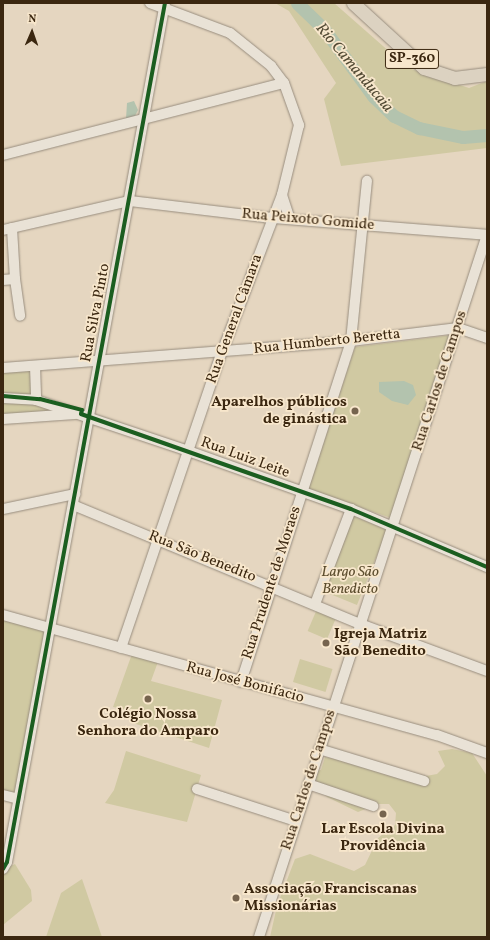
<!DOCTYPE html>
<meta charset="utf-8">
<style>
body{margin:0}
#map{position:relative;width:490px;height:940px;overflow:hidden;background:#e5d6c0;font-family:Vollkorn,serif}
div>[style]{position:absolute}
.green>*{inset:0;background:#d0c9a2;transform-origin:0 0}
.water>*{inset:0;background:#b3c3ae}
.river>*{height:13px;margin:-6.5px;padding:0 6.5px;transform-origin:6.5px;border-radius:6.5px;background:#b3c3ae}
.roads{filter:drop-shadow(0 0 1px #988d7e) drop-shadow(0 0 1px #988d7e)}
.minor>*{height:10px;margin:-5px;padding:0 5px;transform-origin:5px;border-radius:5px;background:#e9e2d6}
.major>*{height:13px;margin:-6.5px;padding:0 6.5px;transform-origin:6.5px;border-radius:6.5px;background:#dcd2c1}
.cycleway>*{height:4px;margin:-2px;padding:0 2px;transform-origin:2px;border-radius:2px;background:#1b5e20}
.dots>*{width:11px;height:11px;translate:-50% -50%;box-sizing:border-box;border:2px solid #f8e7cc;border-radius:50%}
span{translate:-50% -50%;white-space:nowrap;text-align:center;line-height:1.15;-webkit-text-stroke:3.5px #f8e7cc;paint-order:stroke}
.shield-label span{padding:1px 3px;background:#f8e7cc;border:1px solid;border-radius:3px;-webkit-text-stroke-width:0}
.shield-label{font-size:14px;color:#3b2710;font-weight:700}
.street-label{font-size:15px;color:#3b2710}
.poi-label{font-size:15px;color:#3b2710;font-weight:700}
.right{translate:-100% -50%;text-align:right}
.left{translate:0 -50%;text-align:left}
.park-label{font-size:15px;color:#5c4d2e;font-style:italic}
.water-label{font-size:16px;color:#544c36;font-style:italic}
.frame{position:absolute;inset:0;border:4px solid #3b2710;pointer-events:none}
.north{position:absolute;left:12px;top:12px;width:40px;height:40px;-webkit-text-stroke:3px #f8e7cc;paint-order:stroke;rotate:2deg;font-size:11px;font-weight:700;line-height:16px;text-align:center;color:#3b2710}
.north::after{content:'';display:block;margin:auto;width:14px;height:18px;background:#3b2710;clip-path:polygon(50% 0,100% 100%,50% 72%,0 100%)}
</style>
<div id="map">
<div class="green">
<i style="clip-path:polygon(275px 3px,334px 3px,408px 68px,469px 88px,487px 81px,487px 148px,341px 166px,324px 99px,336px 83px,289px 11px)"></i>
<i style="clip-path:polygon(452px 335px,391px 518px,308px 489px,355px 347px)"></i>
<i style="clip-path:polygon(32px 368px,34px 398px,3px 396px,3px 370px)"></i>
<i style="clip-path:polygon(15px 399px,71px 413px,3px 418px,3px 400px)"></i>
<i style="left:353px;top:516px;width:37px;height:81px;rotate:22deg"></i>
<i style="left:317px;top:609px;width:21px;height:24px;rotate:23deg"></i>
<i style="clip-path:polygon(3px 616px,50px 628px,24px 800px,3px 795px)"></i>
<i style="clip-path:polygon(133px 651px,159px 659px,151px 681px,222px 700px,209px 748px,133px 723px,138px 712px,113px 707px)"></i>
<i style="left:300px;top:659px;width:34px;height:24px;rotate:17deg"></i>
<i style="clip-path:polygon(452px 749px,472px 753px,487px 776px,487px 937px,270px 937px,277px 906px,295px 859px,310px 854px,354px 871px,365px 865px,378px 838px,395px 825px,396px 813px,389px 804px,378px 804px,358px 812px,327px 797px,311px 782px,313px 771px,321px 770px,325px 757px,426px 776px,437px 774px,445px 766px,438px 751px)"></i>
<i style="clip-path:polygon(126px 751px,201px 775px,187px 822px,105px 803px,114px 790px)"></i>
<i style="clip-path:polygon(15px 864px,31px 890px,32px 901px,3px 925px,3px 870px)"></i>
<i style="clip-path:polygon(82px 879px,102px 937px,46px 937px,61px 893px)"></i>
</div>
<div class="water">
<i style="clip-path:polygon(134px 101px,138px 110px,135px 116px,126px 119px,127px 103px)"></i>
<i style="clip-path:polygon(404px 381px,413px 385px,416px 395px,408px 405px,392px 401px,379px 392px,379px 382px)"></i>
</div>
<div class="river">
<i style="left:297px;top:3px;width:37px;rotate:44deg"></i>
<i style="left:324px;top:29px;width:83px;rotate:53.8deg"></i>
<i style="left:373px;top:96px;width:29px;rotate:44deg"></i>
<i style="left:394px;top:116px;width:28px;rotate:26deg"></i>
<i style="left:419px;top:128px;width:45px;rotate:11.6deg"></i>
<i style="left:463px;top:137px;width:24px;rotate:-5deg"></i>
</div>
<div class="roads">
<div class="minor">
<i style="left:150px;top:3px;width:85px;rotate:20.6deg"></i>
<i style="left:230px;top:33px;width:53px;rotate:38.8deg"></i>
<i style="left:271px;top:66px;width:21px;rotate:53deg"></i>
<i style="left:284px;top:83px;width:45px;rotate:70.3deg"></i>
<i style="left:299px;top:125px;width:72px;rotate:103.7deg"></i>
<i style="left:282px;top:195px;width:25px;rotate:72deg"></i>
<i style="left:3px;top:155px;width:290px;rotate:-14.4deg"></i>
<i style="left:3px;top:230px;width:130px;rotate:-12.9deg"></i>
<i style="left:130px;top:201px;width:143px;rotate:6.8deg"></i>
<i style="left:272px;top:218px;width:216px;rotate:4.5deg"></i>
<i style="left:15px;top:279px;width:37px;rotate:82deg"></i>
<i style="left:3px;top:280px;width:12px;rotate:-5deg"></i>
<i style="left:15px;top:279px;width:51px;rotate:-93.4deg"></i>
<i style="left:35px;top:366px;width:34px;rotate:88deg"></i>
<i style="left:3px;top:368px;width:349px;rotate:-4.4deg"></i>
<i style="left:351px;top:341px;width:108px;rotate:-6.9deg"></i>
<i style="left:458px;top:328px;width:31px;rotate:19deg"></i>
<i style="left:3px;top:398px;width:33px;rotate:3deg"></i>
<i style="left:36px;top:400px;width:160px;rotate:18.5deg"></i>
<i style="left:188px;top:451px;width:173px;rotate:19.6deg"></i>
<i style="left:351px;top:509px;width:148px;rotate:23.1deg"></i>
<i style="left:3px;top:419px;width:72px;rotate:-4deg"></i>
<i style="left:73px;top:505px;width:311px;rotate:22.5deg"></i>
<i style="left:360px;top:624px;width:135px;rotate:20.3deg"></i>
<i style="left:3px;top:509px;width:74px;rotate:-11.8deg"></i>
<i style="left:315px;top:604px;width:102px;rotate:-69.2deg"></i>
<i style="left:3px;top:615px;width:450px;rotate:15.5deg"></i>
<i style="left:437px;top:735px;width:53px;rotate:19.8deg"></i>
<i style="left:121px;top:648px;width:313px;rotate:-71.2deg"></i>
<i style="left:222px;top:352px;width:168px;rotate:-69.1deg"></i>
<i style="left:241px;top:682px;width:358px;rotate:-72.1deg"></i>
<i style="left:351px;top:341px;width:161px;rotate:-84.3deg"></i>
<i style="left:319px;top:749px;width:110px;rotate:16.9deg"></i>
<i style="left:308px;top:784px;width:69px;rotate:18.7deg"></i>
<i style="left:197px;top:789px;width:104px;rotate:17.9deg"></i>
<i style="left:3px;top:795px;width:16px;rotate:14deg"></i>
<i style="left:3px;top:869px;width:8px;rotate:-60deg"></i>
<i style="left:7px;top:862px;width:873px;rotate:-79.58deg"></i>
<i style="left:259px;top:937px;width:738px;rotate:-72.01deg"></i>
</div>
<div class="major">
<i style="left:353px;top:3px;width:96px;rotate:42.5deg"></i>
<i style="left:424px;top:68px;width:32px;rotate:18deg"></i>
<i style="left:454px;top:78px;width:33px;rotate:-7deg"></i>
</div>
</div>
<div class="cycleway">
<i style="left:3px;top:396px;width:37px;rotate:5deg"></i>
<i style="left:40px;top:399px;width:43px;rotate:14.7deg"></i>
<i style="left:82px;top:410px;width:4px;rotate:104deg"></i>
<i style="left:81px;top:414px;width:286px;rotate:19.4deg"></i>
<i style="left:351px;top:509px;width:148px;rotate:23.1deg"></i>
<i style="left:3px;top:869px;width:8px;rotate:-60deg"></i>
<i style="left:7px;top:862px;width:873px;rotate:-79.58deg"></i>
</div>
<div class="dots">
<i style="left:355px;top:411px;background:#76644e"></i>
<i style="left:326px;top:643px;background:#76644e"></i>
<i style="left:148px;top:699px;background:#76644e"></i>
<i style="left:383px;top:814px;background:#76644e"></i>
<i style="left:236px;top:898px;background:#76644e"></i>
</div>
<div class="shield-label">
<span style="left:412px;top:59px">SP-360</span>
</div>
<div class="street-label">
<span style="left:308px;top:220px;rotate:5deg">Rua Peixoto Gomide</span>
<span style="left:96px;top:313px;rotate:-79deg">Rua Silva Pinto</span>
<span style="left:235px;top:319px;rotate:-70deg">Rua General Câmara</span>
<span style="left:327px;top:342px;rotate:-6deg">Rua Humberto Beretta</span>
<span style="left:440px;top:381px;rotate:-72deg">Rua Carlos de Campos</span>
<span style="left:245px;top:458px;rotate:20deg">Rua Luiz Leite</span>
<span style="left:202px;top:557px;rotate:22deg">Rua São Benedito</span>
<span style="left:272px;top:583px;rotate:-72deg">Rua Prudente de Moraes</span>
<span style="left:245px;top:683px;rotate:15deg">Rua José Bonifacio</span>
<span style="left:309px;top:780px;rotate:-72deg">Rua Carlos de Campos</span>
</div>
<div class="poi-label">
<span class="right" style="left:347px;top:411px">Aparelhos públicos<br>de ginástica</span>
<span class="left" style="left:334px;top:643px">Igreja Matriz<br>São Benedito</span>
<span style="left:148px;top:723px">Colégio Nossa<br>Senhora do Amparo</span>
<span style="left:383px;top:838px">Lar Escola Divina<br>Providência</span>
<span class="left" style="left:244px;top:898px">Associação Franciscanas<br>Missionárias</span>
</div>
<div class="park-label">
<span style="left:350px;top:581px">Largo São<br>Benedicto</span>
</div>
<div class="water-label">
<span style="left:354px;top:68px;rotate:50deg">Rio Camanducaia</span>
</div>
<div class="frame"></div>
<div class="north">N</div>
</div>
